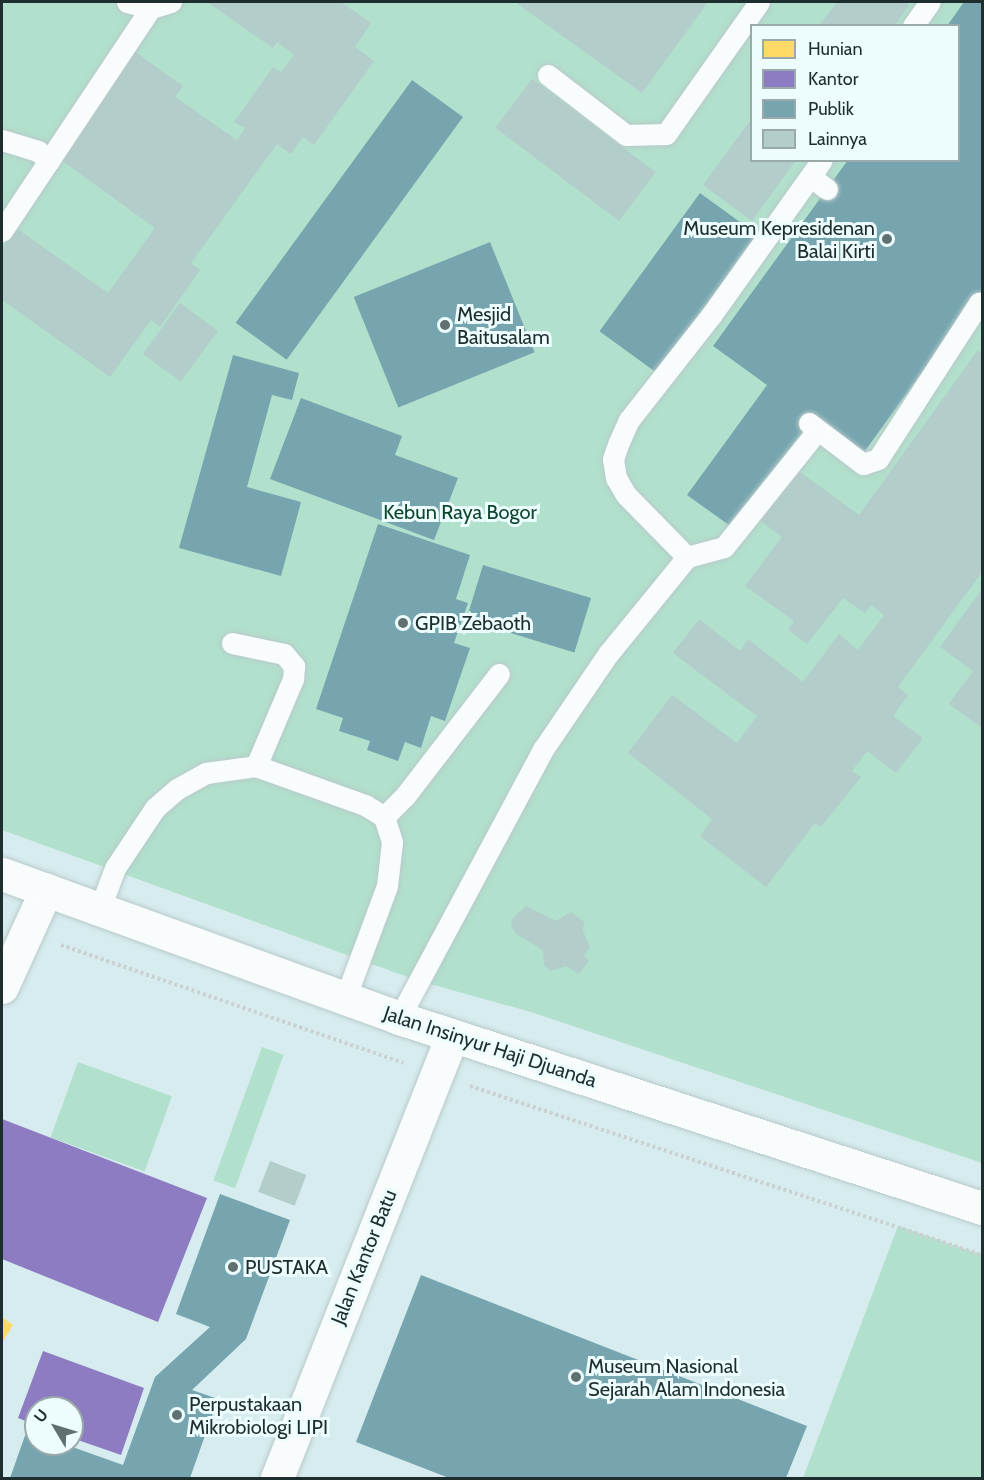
<!DOCTYPE html>
<style>
body{margin:0}
#map{position:relative;width:984px;height:1480px;overflow:hidden;background:#d7ecee;font-family:Cabin,sans-serif}
div>[style]{position:absolute}
.green>*{inset:0;background:#b1e0cc;transform-origin:0 0}
.homes>*{inset:0;background:#ffd966}
.offices>*{inset:0;background:#8e7cc3}
.public>*{inset:0;background:#76a5af;transform-origin:0 0}
.building>*{inset:0;background:#b2cdca;transform-origin:0 0}
.path>*{height:4px;margin-top:-2px;transform-origin:0;background:repeating-linear-gradient(90deg,#cbd1d1 0 3px,transparent 0 6px)}
.roads{filter:drop-shadow(0 0 2px #b9c9ca) drop-shadow(0 0 2px #b9c9ca)}
.service>*{height:21px;margin:-10.5px;padding:0 10.5px;transform-origin:10.5px;border-radius:10.5px;background:#f9fcfc}
.minor>*{height:33px;margin:-16.5px;padding:0 16.5px;transform-origin:16.5px;border-radius:16.5px;background:#f9fcfc}
.primary>*{height:33px;margin:-16.5px;padding:0 16.5px;transform-origin:16.5px;border-radius:16.5px;background:#f9fcfc}
.dots>*{width:16px;height:16px;translate:-50% -50%;box-sizing:border-box;border:3px solid #edfdfd;border-radius:50%}
span{translate:-50% -50%;white-space:nowrap;text-align:center;line-height:1.15;-webkit-text-stroke:6px #edfdfd;paint-order:stroke}
.poi-label{font-size:20px;color:#1e2d2e}
.right{translate:-100% -50%;text-align:right}
.left{translate:0 -50%;text-align:left}
.park-label{font-size:20px;color:#0e472e}
.street-label{font-size:20px;color:#1e2d2e}
.frame{position:absolute;inset:0;border:3px solid #1e2d2e;pointer-events:none}
.legend{position:absolute;left:750px;top:24px;width:210px;height:138px;box-sizing:border-box;background:#edfdfd;border:2px solid #9aaaaa;margin:0;padding:8px 10px;list-style:none;font-size:18px;color:#1e2d2e}
.legend li{display:flex;align-items:center;gap:12px;height:30px}
.legend b{width:30px;border:2px solid #9aaaaa}
.north{position:absolute;left:24px;top:1396px;width:60px;height:60px;box-sizing:border-box;background:#edfdfd;border:2px solid #9aaaaa;border-radius:50%;rotate:308deg;font-size:16px;font-weight:700;line-height:24px;text-align:center;color:#1e2d2e}
.north::after{content:'';display:block;margin:auto;width:21px;height:27px;background:#5f7071;clip-path:polygon(50% 0,100% 100%,50% 72%,0 100%)}
</style>
<div id="map">
<div class="green">
<i style="clip-path:polygon(evenodd,2px 2px,982px 2px,982px 1163px,531px 1012px,416px 980px,2px 830px,2px 2px,752px 26px,958px 26px,958px 160px,752px 160px,752px 26px)"></i>
<i style="left:262px;top:1047px;width:23px;height:142px;rotate:20deg"></i>
<i style="left:78px;top:1062px;width:100px;height:80px;rotate:20deg"></i>
<i style="clip-path:polygon(898px 1226px,982px 1255px,982px 1478px,803px 1478px)"></i>
</div>
<div class="homes">
<i style="clip-path:polygon(2px 1317px,13px 1325px,2px 1343px)"></i>
</div>
<div class="offices">
<i style="clip-path:polygon(2px 1119px,207px 1198px,158px 1322px,2px 1259px)"></i>
<i style="clip-path:polygon(43px 1351px,144px 1388px,121px 1455px,72px 1438px,72px 1408px,36px 1408px,36px 1425px,18px 1418px)"></i>
</div>
<div class="public">
<i style="clip-path:polygon(964px 2px,982px 2px,982px 290px,862px 455px,813px 418px,733px 528px,687px 495px,767px 385px,713px 346px,848px 160px,958px 160px,958px 26px,947px 26px)"></i>
<i style="left:412px;top:80px;width:63px;height:300px;rotate:36deg"></i>
<i style="left:700px;top:193px;width:74px;height:171px;rotate:36deg"></i>
<i style="left:490px;top:242px;width:119px;height:147px;rotate:68deg"></i>
<i style="clip-path:polygon(233px 355px,299px 373px,292px 400px,272px 395px,247px 487px,301px 502px,281px 576px,179px 548px)"></i>
<i style="clip-path:polygon(301px 398px,402px 436px,395px 455px,458px 478px,434px 540px,270px 479px)"></i>
<i style="clip-path:polygon(378px 524px,470px 555px,456px 599px,468px 603px,454px 643px,470px 648px,445px 721px,431px 716px,421px 748px,405px 742px,398px 761px,367px 750px,370px 741px,339px 731px,343px 718px,316px 709px)"></i>
<i style="left:483px;top:565px;width:113px;height:57px;rotate:17deg"></i>
<i style="clip-path:polygon(220px 1194px,290px 1220px,246px 1339px,192px 1390px,218px 1399px,190px 1478px,10px 1478px,27px 1430px,36px 1434px,36px 1444px,64px 1444px,123px 1465px,155px 1377px,210px 1327px,176px 1314px)"></i>
<i style="clip-path:polygon(421px 1275px,807px 1426px,786px 1478px,449px 1478px,356px 1442px)"></i>
</div>
<div class="building">
<i style="clip-path:polygon(207px 2px,341px 2px,371px 23px,355px 47px,374px 61px,314px 145px,303px 137px,291px 154px,277px 144px,191px 263px,200px 270px,160px 327px,151px 320px,110px 377px,2px 300px,2px 249px,16px 228px,108px 293px,155px 228px,58px 158px,134px 51px,183px 86px,175px 97px,237px 140px,245px 128px,234px 122px,273px 67px,281px 72px,294px 55px,277px 42px,273px 48px)"></i>
<i style="clip-path:polygon(515px 2px,708px 2px,642px 93px)"></i>
<i style="clip-path:polygon(837px 2px,905px 2px,909px 5px,894px 26px,819px 26px)"></i>
<i style="left:532px;top:79px;width:155px;height:61px;rotate:37deg"></i>
<i style="clip-path:polygon(752px 118px,752px 160px,796px 160px,752px 221px,703px 185px)"></i>
<i style="left:180px;top:303px;width:47px;height:63px;rotate:36deg"></i>
<i style="clip-path:polygon(978px 350px,982px 354px,982px 572px,898px 687px,908px 695px,893px 716px,923px 738px,896px 773px,867px 751px,852px 771px,861px 777px,821px 827px,815px 823px,766px 887px,700px 836px,712px 819px,628px 753px,672px 695px,737px 743px,757px 716px,673px 653px,699px 619px,740px 651px,748px 639px,803px 682px,839px 634px,858px 650px,884px 615px,871px 605px,865px 613px,843px 598px,807px 644px,788px 630px,794px 621px,745px 586px,782px 537px,758px 519px,796px 469px,859px 515px)"></i>
<i style="clip-path:polygon(982px 589px,982px 728px,949px 704px,973px 671px,940px 647px)"></i>
<i style="clip-path:polygon(526px 906px,556px 921px,571px 912px,584px 922px,583px 931px,590px 947px,584px 955px,589px 961px,579px 974px,566px 966px,551px 971px,544px 965px,543px 950px,516px 934px,511px 926px,513px 918px)"></i>
<i style="left:270px;top:1161px;width:39px;height:33px;rotate:21deg"></i>
</div>
<div class="path">
<i style="left:61px;top:945px;width:362px;rotate:19deg"></i>
<i style="left:470px;top:1086px;width:539px;rotate:18.27deg"></i>
</div>
<div class="roads">
<div class="service">
<i style="left:127px;top:2px;width:25px;rotate:14deg"></i>
<i style="left:151px;top:8px;width:21px;rotate:-17deg"></i>
<i style="left:913px;top:26px;width:29px;rotate:-55deg"></i>
<i style="left:548px;top:75px;width:98px;rotate:37.6deg"></i>
<i style="left:626px;top:135px;width:40px;rotate:-1.4deg"></i>
<i style="left:666px;top:134px;width:161px;rotate:-54.8deg"></i>
<i style="left:2px;top:140px;width:38px;rotate:17deg"></i>
<i style="left:38px;top:151px;width:15px;rotate:42deg"></i>
<i style="left:811px;top:177px;width:20px;rotate:37deg"></i>
<i style="left:2px;top:231px;width:268px;rotate:-56.3deg"></i>
<i style="left:809px;top:423px;width:68px;rotate:37.2deg"></i>
<i style="left:863px;top:464px;width:16px;rotate:-18deg"></i>
<i style="left:878px;top:459px;width:186px;rotate:-57.1deg"></i>
<i style="left:979px;top:303px;width:4px;rotate:34deg"></i>
<i style="left:687px;top:557px;width:87px;rotate:-134.5deg"></i>
<i style="left:626px;top:495px;width:20px;rotate:-120deg"></i>
<i style="left:616px;top:478px;width:19px;rotate:-99deg"></i>
<i style="left:613px;top:459px;width:18px;rotate:-71deg"></i>
<i style="left:619px;top:442px;width:24px;rotate:-66deg"></i>
<i style="left:629px;top:420px;width:135px;rotate:-51.9deg"></i>
<i style="left:712px;top:314px;width:189px;rotate:-54.5deg"></i>
<i style="left:232px;top:643px;width:53px;rotate:11.9deg"></i>
<i style="left:284px;top:654px;width:16px;rotate:50deg"></i>
<i style="left:294px;top:666px;width:13px;rotate:94deg"></i>
<i style="left:293px;top:679px;width:95px;rotate:113deg"></i>
<i style="left:384px;top:817px;width:30px;rotate:-45deg"></i>
<i style="left:405px;top:796px;width:154px;rotate:-52.4deg"></i>
<i style="left:99px;top:911px;width:46px;rotate:-69.6deg"></i>
<i style="left:115px;top:868px;width:72px;rotate:-56.3deg"></i>
<i style="left:155px;top:808px;width:29px;rotate:-41deg"></i>
<i style="left:177px;top:789px;width:33px;rotate:-29deg"></i>
<i style="left:206px;top:773px;width:50px;rotate:-8deg"></i>
<i style="left:256px;top:766px;width:116px;rotate:19.7deg"></i>
<i style="left:365px;top:805px;width:22px;rotate:32deg"></i>
<i style="left:384px;top:817px;width:26px;rotate:72deg"></i>
<i style="left:392px;top:842px;width:44px;rotate:96.5deg"></i>
<i style="left:387px;top:886px;width:121px;rotate:110.4deg"></i>
<i style="left:399px;top:1018px;width:306px;rotate:-61.8deg"></i>
<i style="left:544px;top:748px;width:114px;rotate:-55.8deg"></i>
<i style="left:608px;top:654px;width:125px;rotate:-50.8deg"></i>
<i style="left:687px;top:557px;width:38px;rotate:-15deg"></i>
<i style="left:724px;top:547px;width:149px;rotate:-51.3deg"></i>
</div>
<div class="minor">
<i style="left:2px;top:987px;width:107px;rotate:-65.6deg"></i>
<i style="left:277px;top:1478px;width:475px;rotate:-68.4deg"></i>
</div>
<div class="primary">
<i style="left:2px;top:874px;width:422px;rotate:19.9deg"></i>
<i style="left:399px;top:1018px;width:613px;rotate:18.05deg"></i>
</div>
</div>
<div class="dots">
<i style="left:887px;top:239px;background:#5f7071"></i>
<i style="left:445px;top:325px;background:#5f7071"></i>
<i style="left:403px;top:623px;background:#5f7071"></i>
<i style="left:233px;top:1267px;background:#5f7071"></i>
<i style="left:576px;top:1377px;background:#5f7071"></i>
<i style="left:177px;top:1415px;background:#5f7071"></i>
</div>
<div class="poi-label">
<span class="right" style="left:875px;top:240px">Museum Kepresidenan<br>Balai Kirti</span>
<span class="left" style="left:457px;top:326px">Mesjid<br>Baitusalam</span>
<span class="left" style="left:415px;top:623px">GPIB Zebaoth</span>
<span class="left" style="left:245px;top:1267px">PUSTAKA</span>
<span class="left" style="left:588px;top:1378px">Museum Nasional<br>Sejarah Alam Indonesia</span>
<span class="left" style="left:189px;top:1416px">Perpustakaan<br>Mikrobiologi LIPI</span>
</div>
<div class="park-label">
<span style="left:460px;top:512px">Kebun Raya Bogor</span>
</div>
<div class="street-label">
<span style="left:490px;top:1047px;rotate:18deg">Jalan Insinyur Haji Djuanda</span>
<span style="left:364px;top:1257px;rotate:-68deg">Jalan Kantor Batu</span>
</div>
<div class="frame"></div>
<ul class="legend">
<li><b style="height:16px;background:#ffd966"></b>Hunian</li>
<li><b style="height:16px;background:#8e7cc3"></b>Kantor</li>
<li><b style="height:16px;background:#76a5af"></b>Publik</li>
<li><b style="height:16px;background:#b2cdca"></b>Lainnya</li>
</ul>
<div class="north">U</div>
</div>
